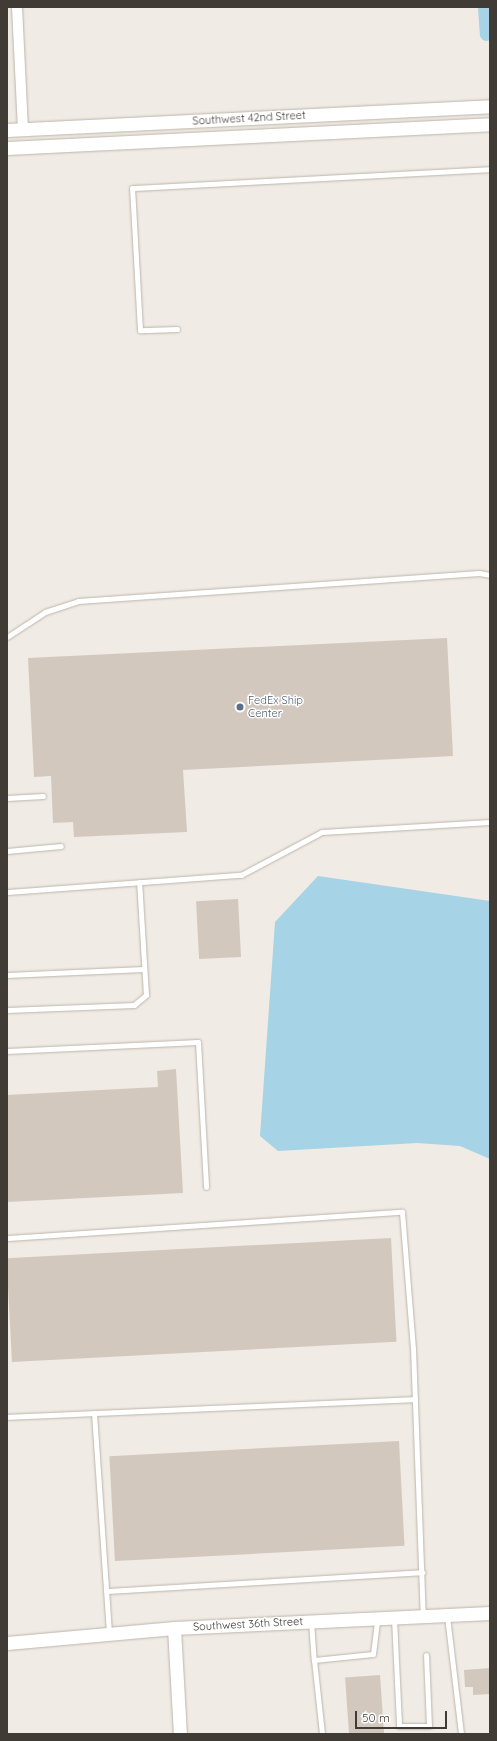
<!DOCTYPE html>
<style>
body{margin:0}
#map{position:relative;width:497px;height:1741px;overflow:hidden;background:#f0ebe4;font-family:Quicksand,sans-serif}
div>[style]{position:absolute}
.water>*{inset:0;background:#a6d3e6}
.canal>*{height:13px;margin:-6.5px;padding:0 6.5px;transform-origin:6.5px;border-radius:6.5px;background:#a6d3e6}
.building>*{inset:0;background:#d3c8be;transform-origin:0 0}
.roads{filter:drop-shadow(0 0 1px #bdb5ab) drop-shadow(0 0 1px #bdb5ab)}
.service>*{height:5px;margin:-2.5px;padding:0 2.5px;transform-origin:2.5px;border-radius:2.5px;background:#fff}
.minor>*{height:10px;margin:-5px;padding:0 5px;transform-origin:5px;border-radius:5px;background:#fff}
.tertiary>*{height:13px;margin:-6.5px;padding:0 6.5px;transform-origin:6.5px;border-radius:6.5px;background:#fff}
.dots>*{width:11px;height:11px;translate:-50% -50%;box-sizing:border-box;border:2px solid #fff;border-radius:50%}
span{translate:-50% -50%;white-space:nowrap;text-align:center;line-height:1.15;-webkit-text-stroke:3px #fff;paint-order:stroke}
.street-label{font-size:11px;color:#413b35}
.service-label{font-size:11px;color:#4e5e75}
.left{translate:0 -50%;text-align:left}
.frame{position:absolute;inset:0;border:8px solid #413b35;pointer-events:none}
.scale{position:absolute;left:355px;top:1711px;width:92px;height:18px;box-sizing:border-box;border:2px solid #413b35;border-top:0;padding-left:5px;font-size:12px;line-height:14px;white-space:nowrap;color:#413b35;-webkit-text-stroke:3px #fff;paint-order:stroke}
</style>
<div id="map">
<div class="water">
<i style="clip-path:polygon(318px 876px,490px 901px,490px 1159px,460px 1146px,417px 1143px,278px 1151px,260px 1136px,275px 922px)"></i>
</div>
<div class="canal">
<i style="left:484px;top:7px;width:27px;rotate:86deg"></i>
</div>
<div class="building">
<i style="clip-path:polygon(447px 638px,453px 756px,183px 770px,187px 832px,74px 837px,73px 822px,53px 823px,51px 776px,34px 777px,28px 658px)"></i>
<i style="left:238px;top:899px;width:58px;height:42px;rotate:87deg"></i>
<i style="clip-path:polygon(176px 1069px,183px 1193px,7px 1202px,7px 1095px,158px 1087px,157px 1071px)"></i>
<i style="left:391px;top:1238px;width:104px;height:385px;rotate:87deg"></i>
<i style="left:399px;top:1441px;width:105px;height:290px;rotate:87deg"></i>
<i style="clip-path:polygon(490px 1668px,490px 1694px,473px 1695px,473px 1687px,465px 1687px,464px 1670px)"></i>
<i style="left:380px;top:1675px;width:59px;height:35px;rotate:86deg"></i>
</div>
<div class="roads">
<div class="service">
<i style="left:177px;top:329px;width:37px;rotate:178deg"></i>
<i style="left:140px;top:330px;width:142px;rotate:-93.2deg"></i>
<i style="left:132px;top:188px;width:359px;rotate:-3deg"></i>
<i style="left:7px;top:637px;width:45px;rotate:-33.3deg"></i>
<i style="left:45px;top:612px;width:35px;rotate:-18deg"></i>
<i style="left:78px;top:601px;width:402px;rotate:-4deg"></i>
<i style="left:479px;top:573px;width:11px;rotate:10deg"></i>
<i style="left:7px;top:798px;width:36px;rotate:-3deg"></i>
<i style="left:7px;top:851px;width:54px;rotate:-5.3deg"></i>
<i style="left:7px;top:892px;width:235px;rotate:-4.2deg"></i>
<i style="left:241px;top:875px;width:92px;rotate:-28deg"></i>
<i style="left:322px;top:832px;width:168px;rotate:-3.4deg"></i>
<i style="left:7px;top:975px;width:137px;rotate:-2.5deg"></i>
<i style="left:7px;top:1010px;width:127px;rotate:-2.3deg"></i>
<i style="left:134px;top:1005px;width:16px;rotate:-40deg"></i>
<i style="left:146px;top:995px;width:113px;rotate:-93.5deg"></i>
<i style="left:7px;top:1051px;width:191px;rotate:-2.7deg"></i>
<i style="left:198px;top:1042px;width:145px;rotate:86.8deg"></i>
<i style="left:7px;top:1238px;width:396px;rotate:-3.8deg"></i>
<i style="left:402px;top:1212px;width:136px;rotate:85.4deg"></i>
<i style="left:413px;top:1348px;width:268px;rotate:87.9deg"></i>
<i style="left:94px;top:1413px;width:221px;rotate:86.1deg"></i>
<i style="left:7px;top:1417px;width:408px;rotate:-2.5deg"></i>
<i style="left:106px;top:1591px;width:317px;rotate:-3.4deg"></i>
<i style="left:447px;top:1616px;width:119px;rotate:83.2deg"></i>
<i style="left:394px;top:1618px;width:108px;rotate:87.3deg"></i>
<i style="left:399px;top:1726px;width:30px"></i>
<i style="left:429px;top:1726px;width:71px;rotate:-92.4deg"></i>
<i style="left:311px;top:1621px;width:39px;rotate:86deg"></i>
<i style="left:314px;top:1660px;width:59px;rotate:-5.8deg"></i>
<i style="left:373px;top:1654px;width:35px;rotate:-83deg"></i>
<i style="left:314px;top:1660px;width:74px;rotate:83.8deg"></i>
</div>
<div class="minor">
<i style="left:17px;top:7px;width:123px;rotate:87.2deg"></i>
</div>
<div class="tertiary">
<i style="left:7px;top:130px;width:484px;rotate:-2.8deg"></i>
<i style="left:7px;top:148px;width:484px;rotate:-2.8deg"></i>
<i style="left:174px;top:1628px;width:106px;rotate:86.8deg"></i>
<i style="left:7px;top:1643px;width:168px;rotate:-5.1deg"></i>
<i style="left:174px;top:1628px;width:316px;rotate:-2.7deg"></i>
</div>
</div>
<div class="dots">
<i style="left:240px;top:707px;background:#5c6f8a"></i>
</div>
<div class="street-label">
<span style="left:249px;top:118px;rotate:-3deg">Southwest 42nd Street</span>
<span style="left:248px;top:1624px;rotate:-3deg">Southwest 36th Street</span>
</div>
<div class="service-label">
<span class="left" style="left:248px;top:707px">FedEx Ship<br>Center</span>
</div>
<div class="frame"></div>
<div class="scale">50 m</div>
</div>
